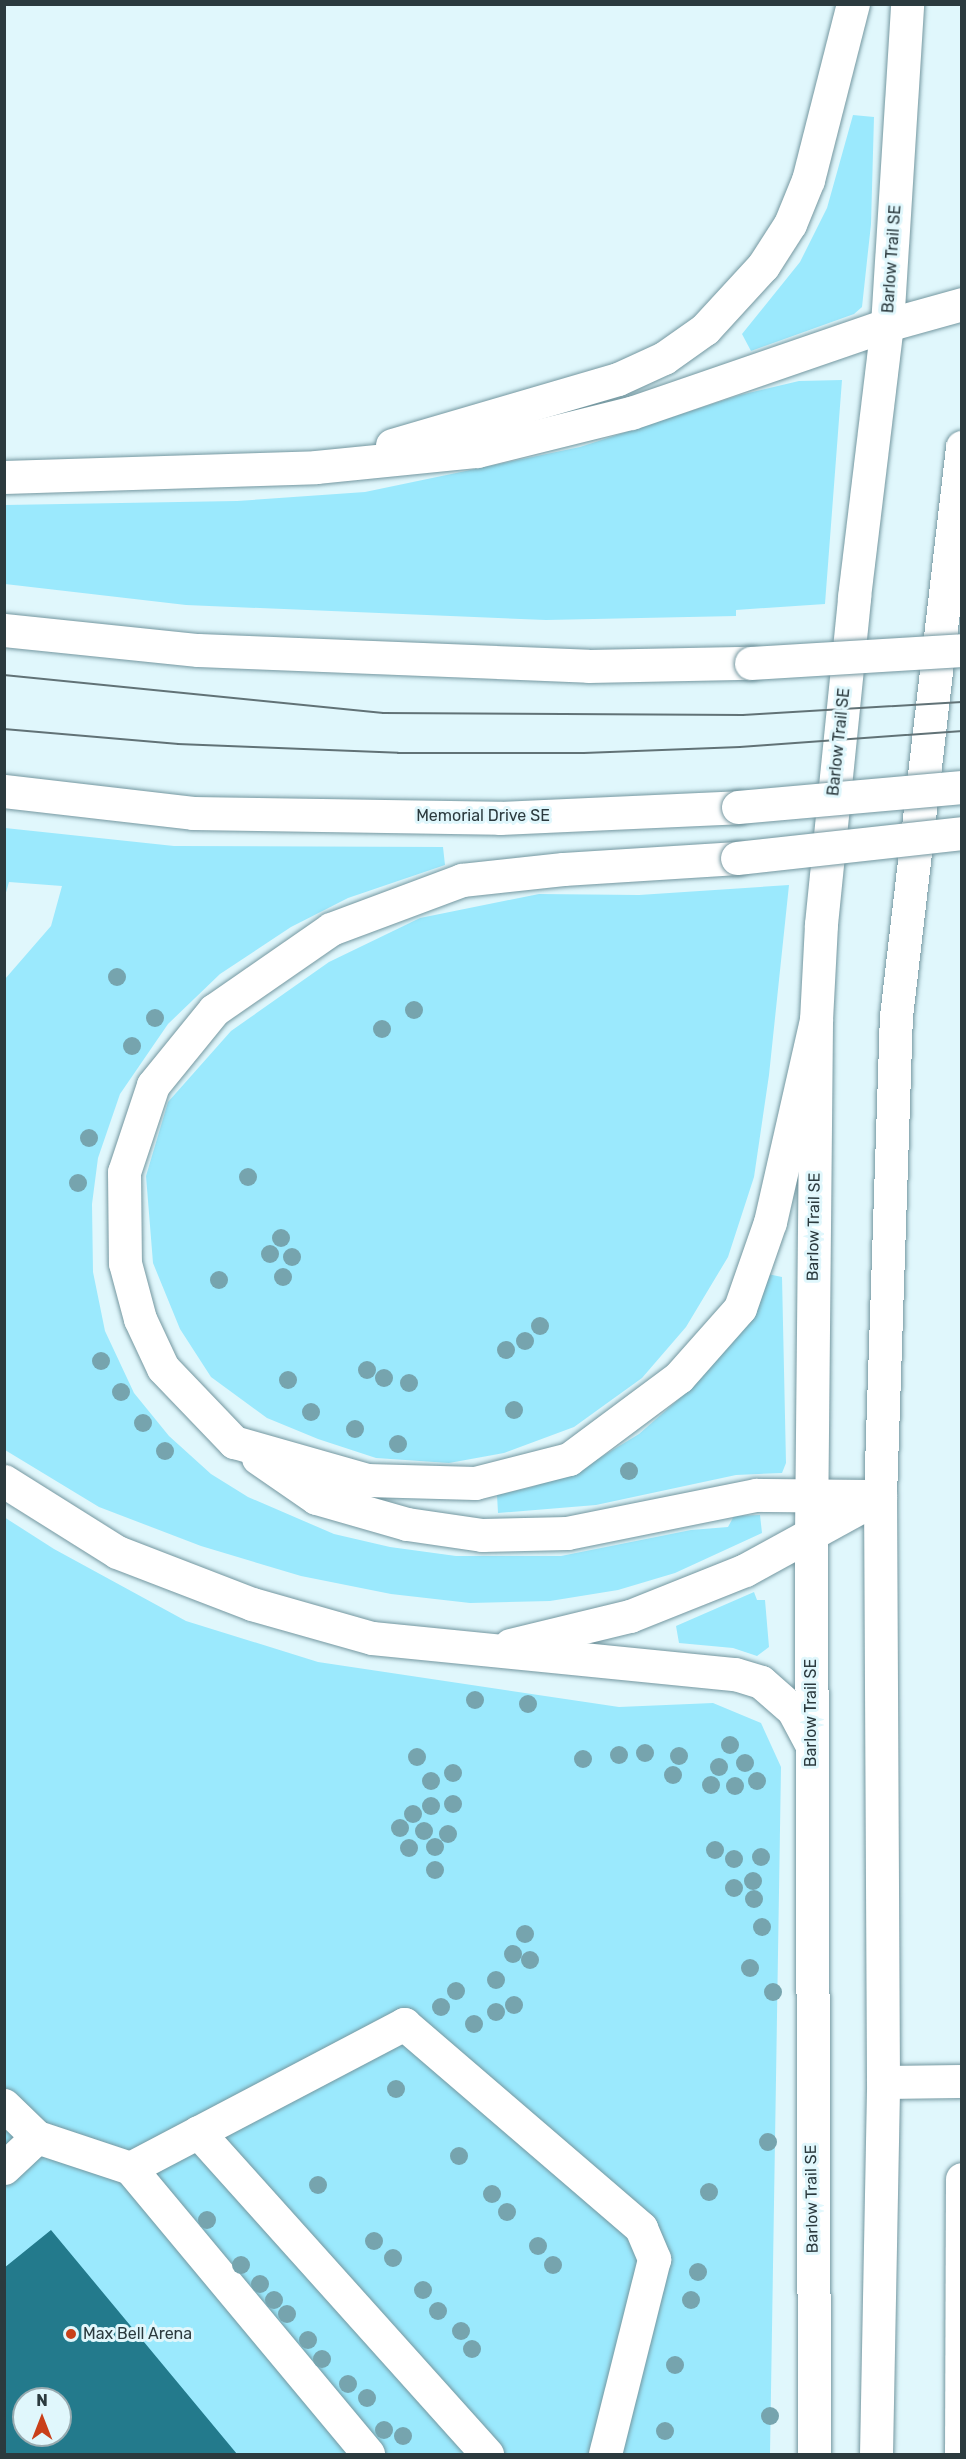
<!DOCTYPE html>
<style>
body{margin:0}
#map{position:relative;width:966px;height:2459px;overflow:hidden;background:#e0f7fc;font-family:Rubik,sans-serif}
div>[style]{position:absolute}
.green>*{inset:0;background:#9be9fd}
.building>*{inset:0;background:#237a8c}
.roads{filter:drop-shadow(0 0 2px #7497a0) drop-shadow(0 0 2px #7497a0)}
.minor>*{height:33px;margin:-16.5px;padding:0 16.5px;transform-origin:16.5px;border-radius:16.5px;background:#fff}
.major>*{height:33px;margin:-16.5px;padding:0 16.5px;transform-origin:16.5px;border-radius:16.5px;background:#fff}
.tram>*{height:1.5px;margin:-0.75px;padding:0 0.75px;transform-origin:0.75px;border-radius:0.75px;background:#617276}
.bridges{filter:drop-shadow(0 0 2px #7497a0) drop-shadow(0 0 2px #7497a0)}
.major-bridge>*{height:33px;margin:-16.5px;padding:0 16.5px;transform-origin:16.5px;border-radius:16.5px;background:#fff}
.trees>*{width:18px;height:18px;margin:-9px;border-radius:50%;background:#76a4ae}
.dots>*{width:16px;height:16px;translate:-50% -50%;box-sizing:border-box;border:3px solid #e0f7fc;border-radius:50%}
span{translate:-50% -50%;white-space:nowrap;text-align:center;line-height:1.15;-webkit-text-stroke:6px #e0f7fc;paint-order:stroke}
.street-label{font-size:16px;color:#2b3a3e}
.poi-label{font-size:16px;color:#2b3a3e}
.left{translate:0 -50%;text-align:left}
.frame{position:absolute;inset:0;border:6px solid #2b3a3e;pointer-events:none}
.north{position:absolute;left:12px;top:2387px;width:60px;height:60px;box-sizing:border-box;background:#e0f7fc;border:2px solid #98abb0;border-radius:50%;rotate:0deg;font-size:16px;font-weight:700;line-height:24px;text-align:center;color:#2b3a3e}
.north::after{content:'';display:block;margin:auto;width:21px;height:27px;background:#c9401a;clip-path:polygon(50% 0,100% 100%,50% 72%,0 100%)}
</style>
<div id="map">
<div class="green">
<i style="clip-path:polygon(853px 115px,874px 117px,871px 224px,862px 307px,854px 314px,751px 351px,742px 334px,800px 262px,827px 208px)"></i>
<i style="clip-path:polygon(842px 380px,825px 604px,736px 610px,736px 616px,546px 620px,186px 605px,5px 584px,5px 505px,237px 501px,365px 492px,580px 447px,740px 395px,799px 381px)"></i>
<i style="clip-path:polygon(5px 828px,174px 846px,443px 847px,445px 865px,348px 898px,291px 927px,220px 974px,168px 1024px,120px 1094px,98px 1158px,92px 1204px,93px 1272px,105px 1331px,134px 1393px,169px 1436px,211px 1474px,248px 1497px,334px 1534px,390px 1547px,456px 1556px,561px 1556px,691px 1530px,728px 1527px,734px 1516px,760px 1515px,762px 1533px,675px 1573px,618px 1590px,550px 1601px,470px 1603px,391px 1594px,301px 1576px,201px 1546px,99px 1507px,5px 1450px,5px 979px,51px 926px,62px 886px,9px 882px,5px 896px)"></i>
<i style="clip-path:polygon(789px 885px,769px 1075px,754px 1177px,728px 1257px,686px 1327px,642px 1378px,574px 1427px,504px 1453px,449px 1463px,376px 1458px,318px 1439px,267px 1418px,211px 1377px,180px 1329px,153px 1263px,146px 1176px,168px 1102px,231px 1031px,329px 962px,420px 918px,539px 894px,639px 895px)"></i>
<i style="clip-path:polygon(763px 1273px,782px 1277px,786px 1463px,782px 1473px,736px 1475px,596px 1505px,498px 1513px,497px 1495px,532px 1487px,588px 1465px,639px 1434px,679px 1399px,713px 1362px)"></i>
<i style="clip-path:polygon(evenodd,4px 1517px,54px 1549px,186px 1621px,318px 1662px,619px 1707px,713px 1703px,761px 1723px,781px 1767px,770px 2454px,5px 2454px,4px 1517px,24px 2399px,60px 2399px,60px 2435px,24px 2435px,24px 2399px)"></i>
<i style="clip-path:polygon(754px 1592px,757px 1600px,765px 1600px,769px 1647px,757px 1656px,733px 1648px,679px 1643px,676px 1626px)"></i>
</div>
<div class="building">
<i style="clip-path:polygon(evenodd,51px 2230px,237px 2454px,4px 2454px,4px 2268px,51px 2230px,24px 2399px,60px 2399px,60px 2435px,24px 2435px,24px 2399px)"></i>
</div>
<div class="roads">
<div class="minor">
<i style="left:811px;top:1535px;width:919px;rotate:89.81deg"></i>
<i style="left:883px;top:2082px;width:79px;rotate:-0.7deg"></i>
<i style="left:4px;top:2105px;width:46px;rotate:44.1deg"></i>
<i style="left:37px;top:2137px;width:98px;rotate:18.4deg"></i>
<i style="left:130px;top:2168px;width:310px;rotate:-27.7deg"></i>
<i style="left:404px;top:2024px;width:313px;rotate:40.7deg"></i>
<i style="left:641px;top:2228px;width:34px;rotate:67deg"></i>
<i style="left:654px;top:2259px;width:201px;rotate:104.1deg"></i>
<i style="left:198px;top:2132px;width:433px;rotate:48.1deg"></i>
<i style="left:4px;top:2168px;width:45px;rotate:-43.2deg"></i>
<i style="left:130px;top:2168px;width:372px;rotate:50.2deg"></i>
<i style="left:876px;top:2454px;width:372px;rotate:-88.9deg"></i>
<i style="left:883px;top:2082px;width:586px;rotate:-90.29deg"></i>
<i style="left:961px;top:2454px;width:275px;rotate:-89.8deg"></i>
</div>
<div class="major">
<i style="left:392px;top:445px;width:235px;rotate:-16.3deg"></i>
<i style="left:618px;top:379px;width:51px;rotate:-24.5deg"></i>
<i style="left:664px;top:358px;width:50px;rotate:-35.3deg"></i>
<i style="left:705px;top:329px;width:86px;rotate:-47.4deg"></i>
<i style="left:763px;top:266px;width:50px;rotate:-57.3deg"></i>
<i style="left:790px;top:224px;width:48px;rotate:-67.8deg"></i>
<i style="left:808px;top:180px;width:182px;rotate:-75.7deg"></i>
<i style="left:4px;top:477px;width:312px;rotate:-1.8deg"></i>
<i style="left:316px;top:467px;width:162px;rotate:-5.7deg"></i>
<i style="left:477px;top:451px;width:159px;rotate:-13.9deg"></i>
<i style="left:631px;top:413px;width:271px;rotate:-19deg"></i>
<i style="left:887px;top:325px;width:78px;rotate:-15.6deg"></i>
<i style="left:4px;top:630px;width:195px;rotate:5.9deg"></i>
<i style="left:198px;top:650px;width:390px;rotate:2.3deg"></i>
<i style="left:588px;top:666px;width:163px;rotate:-1.1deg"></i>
<i style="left:4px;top:791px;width:190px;rotate:6.6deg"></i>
<i style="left:193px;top:813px;width:307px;rotate:0.9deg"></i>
<i style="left:500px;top:818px;width:238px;rotate:-2.6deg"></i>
<i style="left:737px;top:858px;width:174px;rotate:176.4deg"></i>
<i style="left:563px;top:869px;width:102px;rotate:173.8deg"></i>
<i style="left:462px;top:880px;width:140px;rotate:159.5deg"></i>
<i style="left:331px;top:929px;width:142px;rotate:145.3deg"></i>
<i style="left:214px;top:1010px;width:97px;rotate:129.1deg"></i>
<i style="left:153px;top:1085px;width:92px;rotate:108.4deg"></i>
<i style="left:124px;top:1172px;width:91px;rotate:89.4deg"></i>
<i style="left:125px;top:1263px;width:58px;rotate:75deg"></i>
<i style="left:140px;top:1319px;width:54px;rotate:64.9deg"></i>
<i style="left:163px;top:1368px;width:103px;rotate:46.2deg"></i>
<i style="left:234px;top:1442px;width:138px;rotate:15.9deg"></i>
<i style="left:367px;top:1480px;width:108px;rotate:1.6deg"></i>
<i style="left:475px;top:1483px;width:97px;rotate:-14.3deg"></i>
<i style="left:569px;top:1459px;width:137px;rotate:-36.7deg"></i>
<i style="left:679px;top:1377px;width:92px;rotate:-48.5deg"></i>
<i style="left:740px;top:1308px;width:91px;rotate:-70.8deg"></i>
<i style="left:770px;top:1222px;width:207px;rotate:-77.2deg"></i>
<i style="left:258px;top:1458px;width:70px;rotate:34.6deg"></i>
<i style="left:316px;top:1498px;width:95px;rotate:15.9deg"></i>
<i style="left:407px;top:1524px;width:76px;rotate:8.3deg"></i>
<i style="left:482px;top:1535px;width:85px;rotate:-1.3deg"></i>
<i style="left:567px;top:1533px;width:193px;rotate:-11.4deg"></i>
<i style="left:756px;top:1495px;width:124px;rotate:0.5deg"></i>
<i style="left:4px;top:1481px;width:133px;rotate:32.1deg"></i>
<i style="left:117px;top:1552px;width:145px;rotate:21.1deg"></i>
<i style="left:252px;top:1604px;width:125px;rotate:15.8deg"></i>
<i style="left:372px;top:1638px;width:365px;rotate:5.7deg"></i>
<i style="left:735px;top:1674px;width:27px;rotate:17deg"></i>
<i style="left:761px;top:1682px;width:43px;rotate:41.2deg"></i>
<i style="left:793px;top:1710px;width:38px;rotate:62deg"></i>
<i style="left:880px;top:1496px;width:480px;rotate:-88.1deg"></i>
<i style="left:896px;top:1016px;width:573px;rotate:-83.38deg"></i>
<i style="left:811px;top:1535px;width:515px;rotate:-89.44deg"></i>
<i style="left:816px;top:1020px;width:96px;rotate:-87deg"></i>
<i style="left:821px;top:924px;width:329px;rotate:-84.2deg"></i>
<i style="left:854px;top:597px;width:274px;rotate:-83.1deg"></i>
<i style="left:887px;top:325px;width:322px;rotate:-86.4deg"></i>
<i style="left:510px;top:1645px;width:123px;rotate:-13.6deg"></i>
<i style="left:630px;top:1616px;width:124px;rotate:-21.8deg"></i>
<i style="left:745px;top:1570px;width:154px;rotate:-28.7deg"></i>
</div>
</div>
<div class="tram">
<i style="left:4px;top:675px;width:381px;rotate:5.7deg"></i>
<i style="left:383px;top:713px;width:360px;rotate:0.3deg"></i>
<i style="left:743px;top:715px;width:219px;rotate:-3.4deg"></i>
<i style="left:4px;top:729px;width:175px;rotate:4.9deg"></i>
<i style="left:178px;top:744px;width:220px;rotate:2.3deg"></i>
<i style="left:398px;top:753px;width:186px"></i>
<i style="left:584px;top:753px;width:156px;rotate:-2.2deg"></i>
<i style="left:740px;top:747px;width:223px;rotate:-4.1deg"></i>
</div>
<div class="bridges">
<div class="major-bridge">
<i style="left:751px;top:663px;width:211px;rotate:-3.5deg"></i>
<i style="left:738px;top:807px;width:225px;rotate:-5.1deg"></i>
<i style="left:737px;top:858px;width:226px;rotate:-6.3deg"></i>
</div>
</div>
<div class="trees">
<i style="left:117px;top:977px"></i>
<i style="left:414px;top:1010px"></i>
<i style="left:155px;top:1018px"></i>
<i style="left:382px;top:1029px"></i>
<i style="left:132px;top:1046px"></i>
<i style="left:89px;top:1138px"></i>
<i style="left:248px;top:1177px"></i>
<i style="left:78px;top:1183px"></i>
<i style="left:281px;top:1238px"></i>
<i style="left:270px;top:1254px"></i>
<i style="left:292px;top:1257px"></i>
<i style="left:283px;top:1277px"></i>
<i style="left:219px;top:1280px"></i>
<i style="left:540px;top:1326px"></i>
<i style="left:525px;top:1341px"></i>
<i style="left:506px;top:1350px"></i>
<i style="left:101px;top:1361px"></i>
<i style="left:367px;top:1370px"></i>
<i style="left:384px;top:1378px"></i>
<i style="left:288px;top:1380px"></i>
<i style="left:409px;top:1383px"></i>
<i style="left:121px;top:1392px"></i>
<i style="left:514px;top:1410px"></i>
<i style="left:311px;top:1412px"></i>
<i style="left:143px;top:1423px"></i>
<i style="left:355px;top:1429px"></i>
<i style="left:398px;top:1444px"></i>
<i style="left:165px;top:1451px"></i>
<i style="left:629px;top:1471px"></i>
<i style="left:475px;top:1700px"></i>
<i style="left:528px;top:1704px"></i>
<i style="left:730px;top:1745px"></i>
<i style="left:645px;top:1753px"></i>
<i style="left:619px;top:1755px"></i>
<i style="left:679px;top:1756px"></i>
<i style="left:417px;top:1757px"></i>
<i style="left:583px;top:1759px"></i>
<i style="left:745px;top:1763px"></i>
<i style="left:719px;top:1767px"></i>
<i style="left:453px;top:1773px"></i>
<i style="left:673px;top:1775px"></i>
<i style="left:431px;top:1781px"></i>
<i style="left:757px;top:1781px"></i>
<i style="left:711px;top:1785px"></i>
<i style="left:735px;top:1786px"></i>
<i style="left:453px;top:1804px"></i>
<i style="left:431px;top:1806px"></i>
<i style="left:413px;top:1814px"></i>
<i style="left:400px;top:1828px"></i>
<i style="left:424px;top:1831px"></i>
<i style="left:448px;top:1834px"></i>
<i style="left:435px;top:1847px"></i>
<i style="left:409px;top:1848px"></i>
<i style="left:715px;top:1850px"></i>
<i style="left:761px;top:1857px"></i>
<i style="left:734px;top:1859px"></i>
<i style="left:435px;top:1870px"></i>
<i style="left:753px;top:1881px"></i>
<i style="left:734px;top:1888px"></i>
<i style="left:754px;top:1899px"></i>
<i style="left:762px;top:1927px"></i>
<i style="left:525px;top:1934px"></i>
<i style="left:513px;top:1954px"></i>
<i style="left:530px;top:1960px"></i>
<i style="left:750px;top:1968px"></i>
<i style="left:496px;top:1980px"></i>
<i style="left:456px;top:1991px"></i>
<i style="left:773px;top:1992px"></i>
<i style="left:514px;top:2005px"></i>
<i style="left:441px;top:2007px"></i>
<i style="left:496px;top:2012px"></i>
<i style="left:474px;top:2024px"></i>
<i style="left:396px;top:2089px"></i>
<i style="left:768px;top:2142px"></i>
<i style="left:459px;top:2156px"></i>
<i style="left:318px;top:2185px"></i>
<i style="left:709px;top:2192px"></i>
<i style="left:492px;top:2194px"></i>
<i style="left:507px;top:2212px"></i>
<i style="left:207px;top:2220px"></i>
<i style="left:374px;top:2241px"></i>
<i style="left:538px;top:2246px"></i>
<i style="left:393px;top:2258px"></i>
<i style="left:241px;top:2265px"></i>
<i style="left:553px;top:2265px"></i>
<i style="left:698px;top:2272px"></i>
<i style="left:260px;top:2284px"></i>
<i style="left:423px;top:2290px"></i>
<i style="left:274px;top:2300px"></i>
<i style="left:691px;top:2300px"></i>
<i style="left:438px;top:2311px"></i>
<i style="left:287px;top:2314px"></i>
<i style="left:461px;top:2331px"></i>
<i style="left:308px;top:2340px"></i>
<i style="left:472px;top:2349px"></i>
<i style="left:322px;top:2359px"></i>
<i style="left:675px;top:2365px"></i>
<i style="left:348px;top:2384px"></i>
<i style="left:367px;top:2398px"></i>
<i style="left:770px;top:2416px"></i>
<i style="left:384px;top:2430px"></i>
<i style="left:665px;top:2431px"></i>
<i style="left:403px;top:2436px"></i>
</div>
<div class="dots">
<i style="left:71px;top:2334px;background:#c9401a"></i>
</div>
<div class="street-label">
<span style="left:892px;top:259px;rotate:-86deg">Barlow Trail SE</span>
<span style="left:839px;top:742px;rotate:-84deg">Barlow Trail SE</span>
<span style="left:483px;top:816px">Memorial Drive SE</span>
<span style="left:814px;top:1227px;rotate:-89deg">Barlow Trail SE</span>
<span style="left:811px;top:1713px;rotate:-90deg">Barlow Trail SE</span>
<span style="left:812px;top:2199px;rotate:-91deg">Barlow Trail SE</span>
</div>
<div class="poi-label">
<span class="left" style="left:83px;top:2334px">Max Bell Arena</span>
</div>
<div class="frame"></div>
<div class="north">N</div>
</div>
